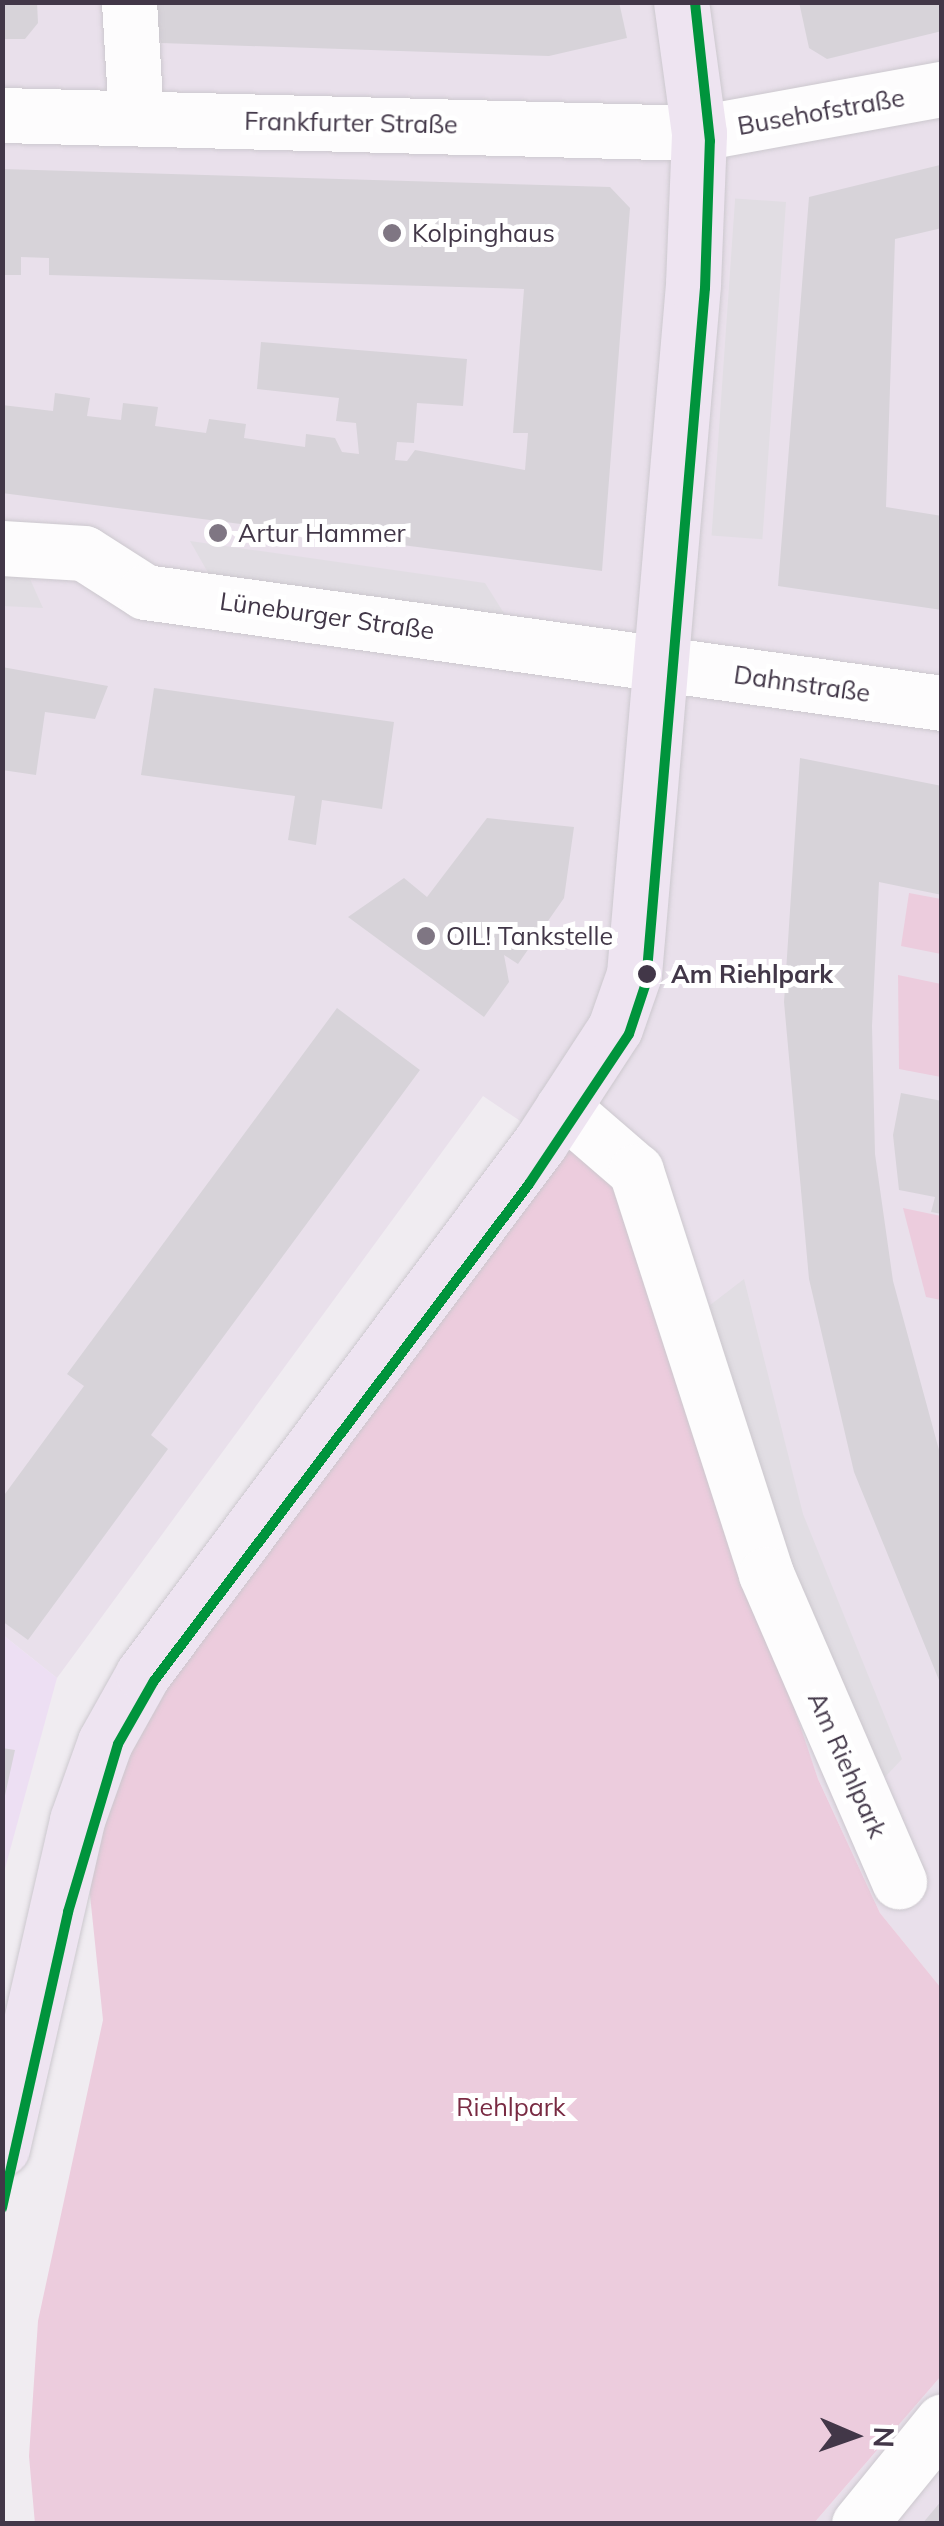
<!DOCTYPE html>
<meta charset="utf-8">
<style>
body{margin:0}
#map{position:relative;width:944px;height:2526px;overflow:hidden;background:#f0ecf1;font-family:Mulish,sans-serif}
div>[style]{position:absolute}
.residential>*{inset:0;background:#e9e0eb}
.commercial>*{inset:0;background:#eddff3}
.green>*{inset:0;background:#ecccdd}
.parking>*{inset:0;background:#e1dde3;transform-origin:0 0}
.building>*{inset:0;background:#d7d3d9}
.roads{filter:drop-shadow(0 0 2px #ccc8ce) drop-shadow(0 0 2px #ccc8ce)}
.minor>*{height:55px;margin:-27.5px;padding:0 27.5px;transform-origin:27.5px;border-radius:27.5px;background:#fdfcfd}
.major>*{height:55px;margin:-27.5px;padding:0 27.5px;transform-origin:27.5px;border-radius:27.5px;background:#eee4f1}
.tram-1>*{height:10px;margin:-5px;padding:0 5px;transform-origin:5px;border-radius:5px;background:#00943c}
.dots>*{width:28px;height:28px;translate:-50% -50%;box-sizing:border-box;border:5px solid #fff;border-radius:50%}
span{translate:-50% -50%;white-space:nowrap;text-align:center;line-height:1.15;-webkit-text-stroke:10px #fff;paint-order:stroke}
.street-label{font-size:25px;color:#423748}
.poi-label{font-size:25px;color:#423748}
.left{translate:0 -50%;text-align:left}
.stop-label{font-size:25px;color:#423748;font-weight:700}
.park-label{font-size:25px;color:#792b43}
.frame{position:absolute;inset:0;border:5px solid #423748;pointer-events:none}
.north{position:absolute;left:804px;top:2386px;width:100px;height:100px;-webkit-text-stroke:8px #fff;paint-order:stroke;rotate:92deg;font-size:28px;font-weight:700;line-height:40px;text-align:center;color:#423748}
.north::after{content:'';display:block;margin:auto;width:35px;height:45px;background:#423748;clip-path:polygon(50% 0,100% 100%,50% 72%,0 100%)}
</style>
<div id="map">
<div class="residential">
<i style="clip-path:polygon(2px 3px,941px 3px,941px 1988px,880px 1913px,818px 1779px,725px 1518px,550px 1141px,483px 1096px,57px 1678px,3px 1635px)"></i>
<i style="clip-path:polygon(941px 2376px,941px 2523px,814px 2523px)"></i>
</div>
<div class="commercial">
<i style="clip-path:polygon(3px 1635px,57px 1678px,3px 1876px)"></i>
</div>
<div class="green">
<i style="clip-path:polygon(909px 893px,941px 899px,941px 954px,901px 946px)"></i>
<i style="clip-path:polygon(898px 975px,941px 984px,941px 1077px,899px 1069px)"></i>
<i style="clip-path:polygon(585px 1134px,621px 1191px,818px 1779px,880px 1913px,941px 1988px,941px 2376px,814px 2523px,35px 2524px,29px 2456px,38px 2321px,103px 2020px,82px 1818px,110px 1740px,524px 1179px)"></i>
<i style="clip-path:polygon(903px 1208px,941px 1216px,941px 1300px,926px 1297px)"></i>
</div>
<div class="parking">
<i style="left:786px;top:202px;width:338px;height:51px;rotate:94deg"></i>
<i style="clip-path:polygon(190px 541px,485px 583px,507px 618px,215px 585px)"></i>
<i style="clip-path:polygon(2px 569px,26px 570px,43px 608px,3px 606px)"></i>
<i style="clip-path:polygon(744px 1279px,803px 1514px,902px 1759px,873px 1790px,833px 1697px,705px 1309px)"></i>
</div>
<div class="building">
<i style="clip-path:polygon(2px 2px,37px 2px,38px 23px,25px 39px,2px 39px)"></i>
<i style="clip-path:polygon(149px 2px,619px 2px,627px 38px,549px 56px,161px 43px)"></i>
<i style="clip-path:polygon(799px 2px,942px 2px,942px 31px,827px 59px,809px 48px)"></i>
<i style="clip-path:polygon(940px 165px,942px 228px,895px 239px,886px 507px,942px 516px,942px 610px,778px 586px,809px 197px)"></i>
<i style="clip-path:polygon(2px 169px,610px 187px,630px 208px,602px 571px,2px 493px,2px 405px,53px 411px,55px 393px,90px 398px,87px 416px,121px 420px,123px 403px,158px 407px,155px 426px,206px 433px,209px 419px,246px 424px,244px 438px,305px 447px,306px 434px,335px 438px,342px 452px,359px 454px,356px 423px,336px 421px,339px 398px,257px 389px,261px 342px,467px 359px,463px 406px,417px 403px,414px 443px,397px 442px,395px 460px,407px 461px,415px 450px,525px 470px,528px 433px,513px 433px,524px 289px,49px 275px,49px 258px,21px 257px,21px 275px,2px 275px)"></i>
<i style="clip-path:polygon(2px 667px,108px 686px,95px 719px,45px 712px,36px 775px,2px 770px)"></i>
<i style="clip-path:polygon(154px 688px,394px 722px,382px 809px,322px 800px,316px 845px,288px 840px,295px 796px,141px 775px)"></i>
<i style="clip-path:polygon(800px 758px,942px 786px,942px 895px,879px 882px,872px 1026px,875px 1154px,893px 1281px,942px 1461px,941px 1685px,854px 1472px,809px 1279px,784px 1002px)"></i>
<i style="clip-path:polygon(487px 818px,574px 827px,564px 898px,518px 964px,504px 955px,509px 982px,484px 1017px,348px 917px,404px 878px,427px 897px)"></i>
<i style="clip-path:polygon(337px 1008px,420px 1070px,151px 1435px,168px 1449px,28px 1640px,2px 1621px,2px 1498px,84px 1386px,67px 1374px)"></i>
<i style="clip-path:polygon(901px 1093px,942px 1101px,942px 1214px,931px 1212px,935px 1197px,899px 1190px,893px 1135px)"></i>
<i style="clip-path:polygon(2px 1748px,15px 1750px,4px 1800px,2px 1800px)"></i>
<i style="clip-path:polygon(942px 2500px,942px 2524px,922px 2524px)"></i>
</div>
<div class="roads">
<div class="minor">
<i style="left:129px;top:2px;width:116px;rotate:86.5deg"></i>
<i style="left:2px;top:115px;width:697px;rotate:1.48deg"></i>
<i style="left:699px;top:133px;width:247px;rotate:-10.3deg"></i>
<i style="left:2px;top:548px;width:82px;rotate:3.5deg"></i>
<i style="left:84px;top:553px;width:72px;rotate:32.6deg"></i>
<i style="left:145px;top:592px;width:805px;rotate:7.93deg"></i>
<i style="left:563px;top:1108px;width:96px;rotate:40.8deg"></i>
<i style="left:636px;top:1171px;width:423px;rotate:72.1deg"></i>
<i style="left:766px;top:1574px;width:335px;rotate:66.6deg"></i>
<i style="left:859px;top:2524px;width:132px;rotate:-50.9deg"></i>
</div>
<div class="major">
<i style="left:2px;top:2148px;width:336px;rotate:-77.1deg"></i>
<i style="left:77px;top:1820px;width:83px;rotate:-70.3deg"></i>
<i style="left:105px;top:1742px;width:78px;rotate:-60.8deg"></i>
<i style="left:143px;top:1674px;width:663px;rotate:-53.22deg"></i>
<i style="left:540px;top:1143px;width:137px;rotate:-56.9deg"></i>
<i style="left:615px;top:1028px;width:57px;rotate:-70.6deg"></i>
<i style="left:634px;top:974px;width:693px;rotate:-85.11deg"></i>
<i style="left:693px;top:284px;width:151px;rotate:-87.7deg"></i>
<i style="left:699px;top:133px;width:132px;rotate:-97.8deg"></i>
</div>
</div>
<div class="tram-1">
<i style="left:2px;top:2208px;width:303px;rotate:-77.4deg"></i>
<i style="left:68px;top:1912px;width:175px;rotate:-73.4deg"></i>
<i style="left:118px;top:1744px;width:73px;rotate:-60.3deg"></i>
<i style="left:154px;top:1681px;width:623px;rotate:-52.96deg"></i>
<i style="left:529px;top:1184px;width:180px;rotate:-56.3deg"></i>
<i style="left:629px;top:1034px;width:54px;rotate:-71.6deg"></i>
<i style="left:646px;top:983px;width:697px;rotate:-85.15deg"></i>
<i style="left:705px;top:288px;width:147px;rotate:-88.1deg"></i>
<i style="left:710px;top:141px;width:140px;rotate:-96.2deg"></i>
</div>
<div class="dots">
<i style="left:392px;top:233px;background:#7f7683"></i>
<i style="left:218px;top:533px;background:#7f7683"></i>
<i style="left:426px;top:936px;background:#7f7683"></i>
<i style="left:647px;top:974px;background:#423748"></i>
</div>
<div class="street-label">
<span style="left:821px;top:112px;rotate:-10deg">Busehofstraße</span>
<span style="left:351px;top:123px;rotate:1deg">Frankfurter Straße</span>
<span style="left:327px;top:616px;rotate:8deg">Lüneburger Straße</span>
<span style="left:802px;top:684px;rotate:8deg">Dahnstraße</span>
<span style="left:847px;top:1765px;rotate:66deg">Am Riehlpark</span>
</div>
<div class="poi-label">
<span class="left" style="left:412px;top:233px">Kolpinghaus</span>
<span class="left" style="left:238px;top:533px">Artur Hammer</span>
<span class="left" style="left:446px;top:936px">OIL! Tankstelle</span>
</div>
<div class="stop-label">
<span class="left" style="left:671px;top:974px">Am Riehlpark</span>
</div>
<div class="park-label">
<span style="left:511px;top:2107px">Riehlpark</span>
</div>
<div class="frame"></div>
<div class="north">N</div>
</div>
